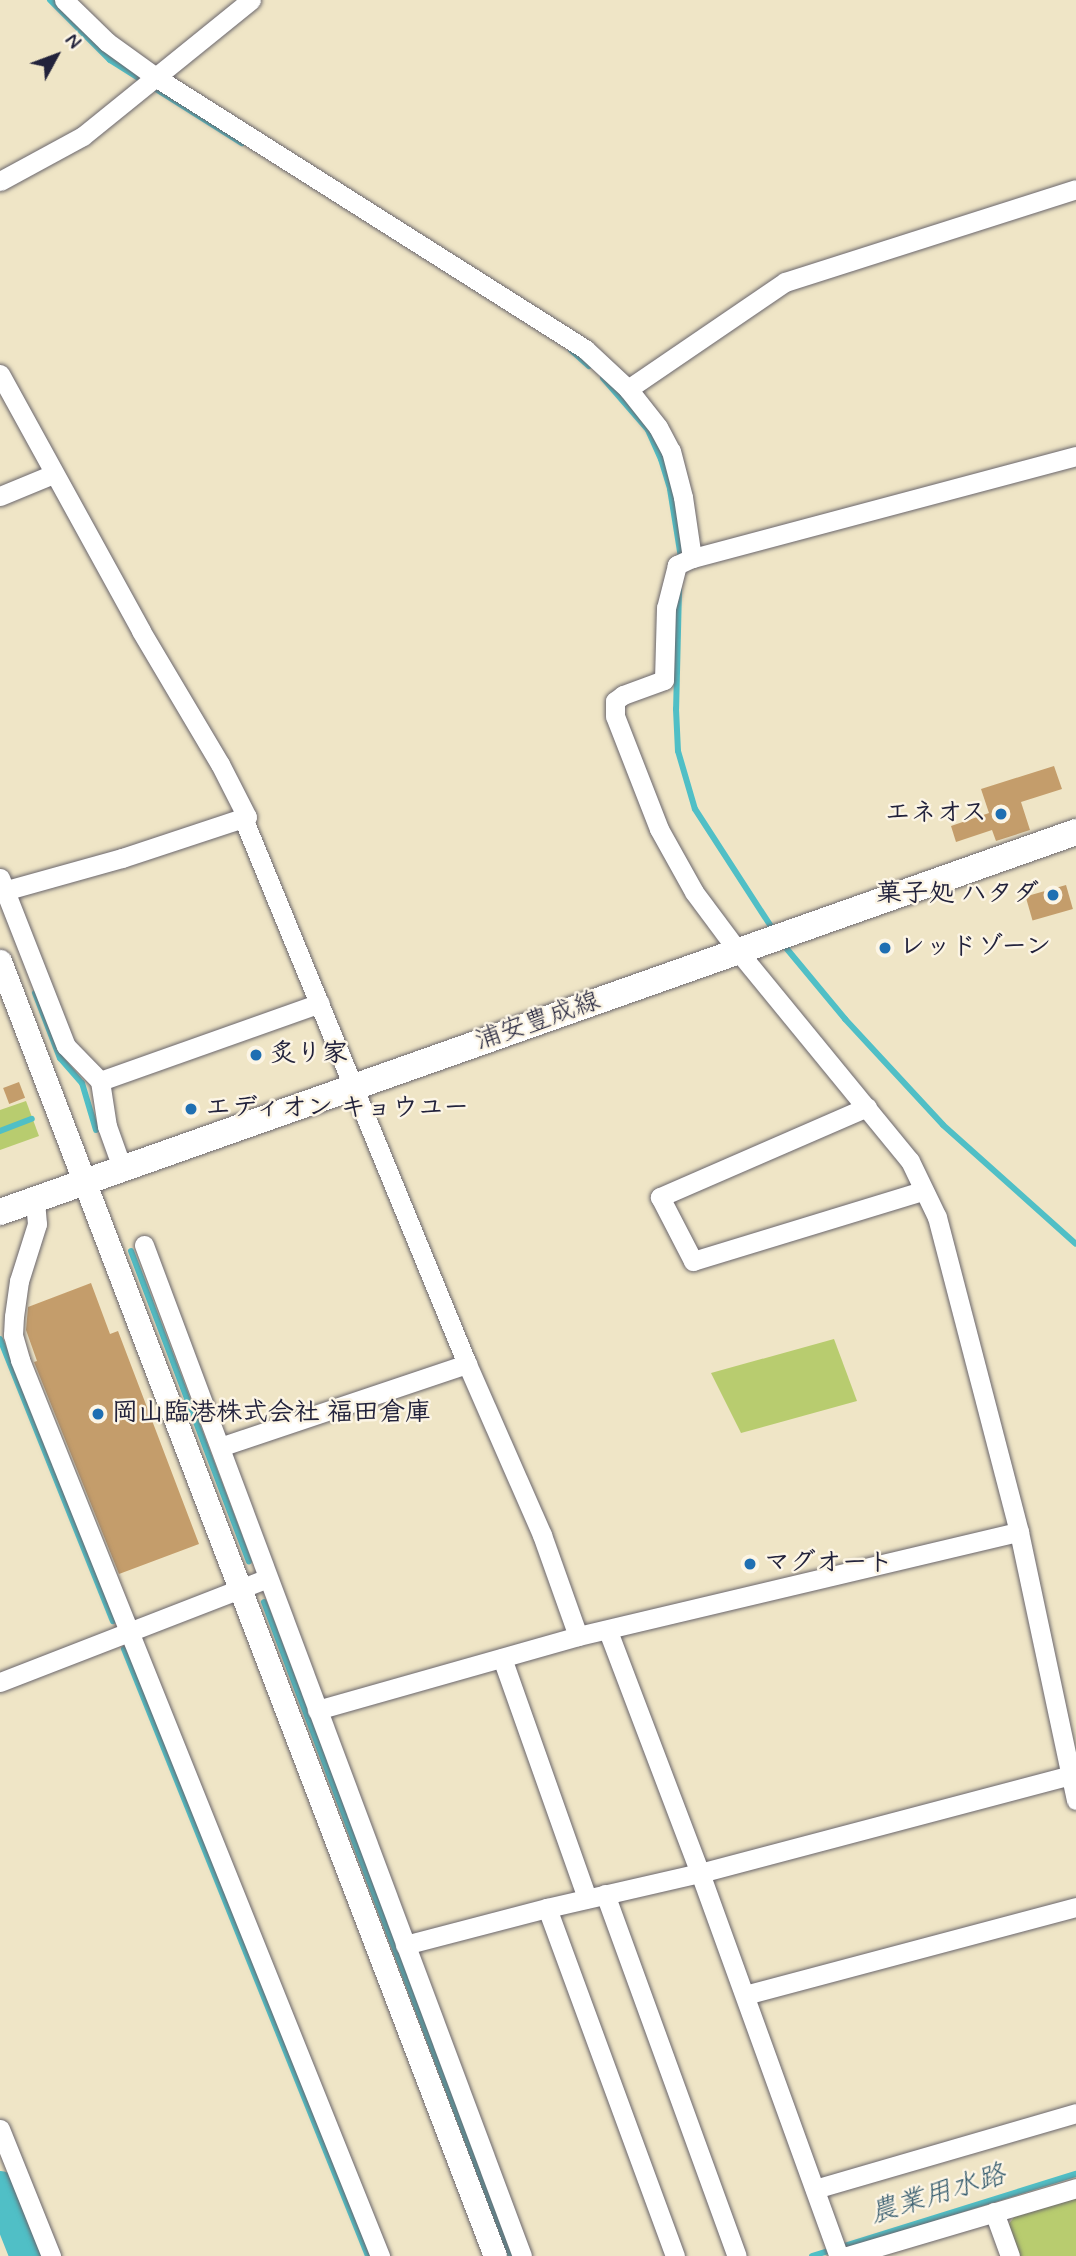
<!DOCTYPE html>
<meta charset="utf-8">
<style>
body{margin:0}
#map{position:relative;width:1076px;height:2256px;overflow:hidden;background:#efe5c6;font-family:Mynerve,"Klee One",sans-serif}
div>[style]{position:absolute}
.green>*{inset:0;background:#b8cc6f}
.stream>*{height:6px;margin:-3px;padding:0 3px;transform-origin:3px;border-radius:3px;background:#50bfc6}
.river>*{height:35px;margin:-17.5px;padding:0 17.5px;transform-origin:17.5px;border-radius:17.5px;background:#50bfc6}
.building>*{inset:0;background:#c49d6b;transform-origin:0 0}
.roads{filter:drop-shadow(0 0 2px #6a666c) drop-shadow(0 0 2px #6a666c)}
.minor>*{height:19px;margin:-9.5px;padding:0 9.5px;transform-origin:9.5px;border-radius:9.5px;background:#fff}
.tertiary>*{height:23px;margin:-11.5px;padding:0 11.5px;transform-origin:11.5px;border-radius:11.5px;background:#fff}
.secondary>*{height:26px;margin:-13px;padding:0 13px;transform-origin:13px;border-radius:13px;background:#fff}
.dots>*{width:19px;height:19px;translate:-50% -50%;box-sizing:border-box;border:4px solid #fcf5e5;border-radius:50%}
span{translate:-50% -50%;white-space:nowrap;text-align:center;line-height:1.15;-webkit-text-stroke:5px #fcf5e5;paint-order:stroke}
.poi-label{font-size:26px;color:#22223b;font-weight:700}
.right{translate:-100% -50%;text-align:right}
.left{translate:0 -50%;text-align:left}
.street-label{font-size:26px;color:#22223b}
.water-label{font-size:28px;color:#32596c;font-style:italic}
.north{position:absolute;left:21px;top:21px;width:70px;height:70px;-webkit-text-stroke:5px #fcf5e5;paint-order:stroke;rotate:49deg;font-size:19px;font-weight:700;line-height:28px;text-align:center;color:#22223b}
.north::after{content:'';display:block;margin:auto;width:24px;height:32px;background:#22223b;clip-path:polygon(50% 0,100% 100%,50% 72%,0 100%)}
</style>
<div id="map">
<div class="green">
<i style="clip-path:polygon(26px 1101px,39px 1136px,0 1150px,0 1110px)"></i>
<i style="clip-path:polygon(834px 1339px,857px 1401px,741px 1433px,711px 1373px)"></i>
<i style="clip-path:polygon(1076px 2197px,1076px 2256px,1020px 2256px,1009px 2224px,1017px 2213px)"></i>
</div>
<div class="stream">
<i style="left:50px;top:0;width:85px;rotate:45deg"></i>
<i style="left:110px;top:60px;width:156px;rotate:32.2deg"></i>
<i style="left:571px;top:350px;width:24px;rotate:42deg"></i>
<i style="left:603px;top:378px;width:69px;rotate:49.1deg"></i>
<i style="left:648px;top:430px;width:32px;rotate:66deg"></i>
<i style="left:661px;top:459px;width:31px;rotate:73deg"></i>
<i style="left:670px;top:489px;width:70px;rotate:80.9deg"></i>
<i style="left:679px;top:590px;width:119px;rotate:91.4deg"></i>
<i style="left:676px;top:709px;width:42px;rotate:87.3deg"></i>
<i style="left:678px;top:751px;width:60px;rotate:73.7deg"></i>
<i style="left:695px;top:809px;width:145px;rotate:57.1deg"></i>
<i style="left:782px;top:943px;width:99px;rotate:50.3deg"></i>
<i style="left:845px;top:1019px;width:144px;rotate:47.2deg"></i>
<i style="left:943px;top:1125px;width:178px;rotate:41.8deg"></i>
<i style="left:35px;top:993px;width:70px;rotate:69deg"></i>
<i style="left:60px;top:1058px;width:33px;rotate:49deg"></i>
<i style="left:82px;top:1083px;width:49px;rotate:73.4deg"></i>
<i style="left:0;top:1131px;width:34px;rotate:-21deg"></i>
<i style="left:131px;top:1251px;width:332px;rotate:69.2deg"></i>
<i style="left:0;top:1339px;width:304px;rotate:68.2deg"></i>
<i style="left:264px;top:1602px;width:699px;rotate:69.31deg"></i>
<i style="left:124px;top:1649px;width:654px;rotate:68.1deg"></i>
<i style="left:812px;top:2256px;width:276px;rotate:-17.3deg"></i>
</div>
<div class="river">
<i style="left:0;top:2188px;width:73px;rotate:68.3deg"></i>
</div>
<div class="building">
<i style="clip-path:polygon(1054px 766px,1062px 789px,1021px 802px,1030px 830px,996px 841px,992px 830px,956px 842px,951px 826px,989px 813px,981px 789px)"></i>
<i style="left:1066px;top:885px;width:25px;height:42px;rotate:74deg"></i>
<i style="left:19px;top:1082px;width:17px;height:17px;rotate:69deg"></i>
<i style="clip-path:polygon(91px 1283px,110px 1334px,118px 1331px,199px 1544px,119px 1574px,34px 1362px,37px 1361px,26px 1330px,28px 1307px)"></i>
</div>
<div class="roads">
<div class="minor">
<i style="left:64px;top:0;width:60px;rotate:44.3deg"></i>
<i style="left:107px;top:42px;width:62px;rotate:35.8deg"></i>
<i style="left:157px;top:78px;width:507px;rotate:32.34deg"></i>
<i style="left:585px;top:349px;width:59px;rotate:42.9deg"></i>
<i style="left:628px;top:389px;width:48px;rotate:51.7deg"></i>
<i style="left:658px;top:427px;width:27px;rotate:62deg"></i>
<i style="left:671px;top:451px;width:48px;rotate:75.4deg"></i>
<i style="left:683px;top:497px;width:62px;rotate:81.6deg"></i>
<i style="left:0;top:181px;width:94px;rotate:-28.5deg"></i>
<i style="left:83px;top:136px;width:216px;rotate:-39deg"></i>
<i style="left:0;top:374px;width:293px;rotate:61.2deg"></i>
<i style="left:141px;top:631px;width:155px;rotate:59.3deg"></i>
<i style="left:220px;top:764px;width:59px;rotate:63deg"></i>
<i style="left:247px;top:817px;width:4px;rotate:166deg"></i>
<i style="left:243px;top:818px;width:590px;rotate:67.69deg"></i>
<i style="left:467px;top:1364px;width:187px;rotate:66.3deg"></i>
<i style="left:542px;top:1535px;width:107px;rotate:70.4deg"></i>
<i style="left:628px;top:389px;width:190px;rotate:-34.3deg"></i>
<i style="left:785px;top:282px;width:305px;rotate:-17.7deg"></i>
<i style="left:1076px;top:456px;width:397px;rotate:165.1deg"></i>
<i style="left:692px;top:558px;width:17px;rotate:155deg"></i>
<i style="left:677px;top:565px;width:44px;rotate:104.3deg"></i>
<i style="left:666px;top:608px;width:72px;rotate:91.6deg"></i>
<i style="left:664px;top:680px;width:44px;rotate:159.9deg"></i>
<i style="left:623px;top:695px;width:10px;rotate:143deg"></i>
<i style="left:615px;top:701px;width:15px;rotate:90deg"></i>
<i style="left:615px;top:716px;width:121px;rotate:68.7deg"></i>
<i style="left:659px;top:829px;width:72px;rotate:60.9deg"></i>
<i style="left:694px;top:892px;width:74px;rotate:53.3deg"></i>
<i style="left:738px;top:951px;width:271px;rotate:50.7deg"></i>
<i style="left:910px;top:1161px;width:62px;rotate:64.3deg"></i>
<i style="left:937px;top:1217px;width:325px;rotate:75.4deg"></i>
<i style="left:1019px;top:1532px;width:274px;rotate:78deg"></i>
<i style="left:0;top:496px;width:57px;rotate:-22.5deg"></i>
<i style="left:0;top:878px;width:180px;rotate:68.6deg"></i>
<i style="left:66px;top:1046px;width:49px;rotate:45.8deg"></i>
<i style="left:100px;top:1081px;width:46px;rotate:81.2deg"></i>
<i style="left:107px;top:1126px;width:45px;rotate:70.3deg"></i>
<i style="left:0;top:892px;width:127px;rotate:-15.6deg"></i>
<i style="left:122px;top:858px;width:127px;rotate:-18.3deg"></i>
<i style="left:100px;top:1081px;width:233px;rotate:-19.5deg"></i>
<i style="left:867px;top:1107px;width:226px;rotate:156.5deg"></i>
<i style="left:660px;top:1197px;width:72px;rotate:62.7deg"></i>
<i style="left:693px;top:1261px;width:239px;rotate:-17deg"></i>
<i style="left:35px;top:1201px;width:23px;rotate:85deg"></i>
<i style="left:37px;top:1224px;width:60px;rotate:107.5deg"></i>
<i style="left:19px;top:1281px;width:35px;rotate:98deg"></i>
<i style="left:14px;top:1316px;width:19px;rotate:93deg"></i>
<i style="left:13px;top:1335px;width:26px;rotate:74deg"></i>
<i style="left:20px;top:1360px;width:966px;rotate:68.11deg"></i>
<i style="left:144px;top:1245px;width:1079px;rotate:69.5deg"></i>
<i style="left:220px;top:1447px;width:261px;rotate:-18.6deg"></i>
<i style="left:608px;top:1631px;width:259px;rotate:69.2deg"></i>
<i style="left:700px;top:1873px;width:407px;rotate:70.1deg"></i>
<i style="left:502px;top:1658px;width:255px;rotate:70.5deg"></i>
<i style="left:0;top:1682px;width:287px;rotate:-21.2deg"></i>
<i style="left:317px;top:1710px;width:271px;rotate:-15.8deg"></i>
<i style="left:578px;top:1636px;width:453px;rotate:-13.3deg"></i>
<i style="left:605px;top:1894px;width:385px;rotate:70deg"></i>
<i style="left:547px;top:1908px;width:371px;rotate:69.8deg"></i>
<i style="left:405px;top:1945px;width:147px;rotate:-14.6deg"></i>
<i style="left:547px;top:1908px;width:157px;rotate:-12.9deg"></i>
<i style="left:700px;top:1873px;width:389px;rotate:-14.8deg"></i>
<i style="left:745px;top:1995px;width:342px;rotate:-14.9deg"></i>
<i style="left:0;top:2129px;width:137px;rotate:68.1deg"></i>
<i style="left:815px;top:2189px;width:272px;rotate:-16.2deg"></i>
<i style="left:994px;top:2212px;width:47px;rotate:70deg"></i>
<i style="left:847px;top:2256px;width:239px;rotate:-16.5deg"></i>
</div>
<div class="tertiary">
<i style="left:0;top:961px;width:1386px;rotate:69.08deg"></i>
</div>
<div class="secondary">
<i style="left:0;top:1212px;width:1141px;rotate:-19.45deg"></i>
</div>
</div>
<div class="dots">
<i style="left:1001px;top:814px;background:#1f6fb2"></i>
<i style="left:1053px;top:895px;background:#1f6fb2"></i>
<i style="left:885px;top:948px;background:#1f6fb2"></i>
<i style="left:256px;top:1055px;background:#1f6fb2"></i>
<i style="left:191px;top:1109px;background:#1f6fb2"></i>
<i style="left:98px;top:1414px;background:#1f6fb2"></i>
<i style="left:750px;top:1564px;background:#1f6fb2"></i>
</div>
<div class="poi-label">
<span class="right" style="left:987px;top:814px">エネオス</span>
<span class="right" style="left:1039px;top:895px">菓子処 ハタダ</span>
<span class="left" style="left:899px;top:948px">レッドゾーン</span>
<span class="left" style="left:270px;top:1055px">炙り家</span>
<span class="left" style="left:205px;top:1109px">エディオン キョウユー</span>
<span class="left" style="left:112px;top:1414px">岡山臨港株式会社 福田倉庫</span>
<span class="left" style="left:764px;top:1564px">マグオート</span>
</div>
<div class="street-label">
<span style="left:538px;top:1022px;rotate:-19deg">浦安豊成線</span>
</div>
<div class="water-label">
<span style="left:938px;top:2195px;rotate:-17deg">農業用水路</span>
</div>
<div class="north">N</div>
</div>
